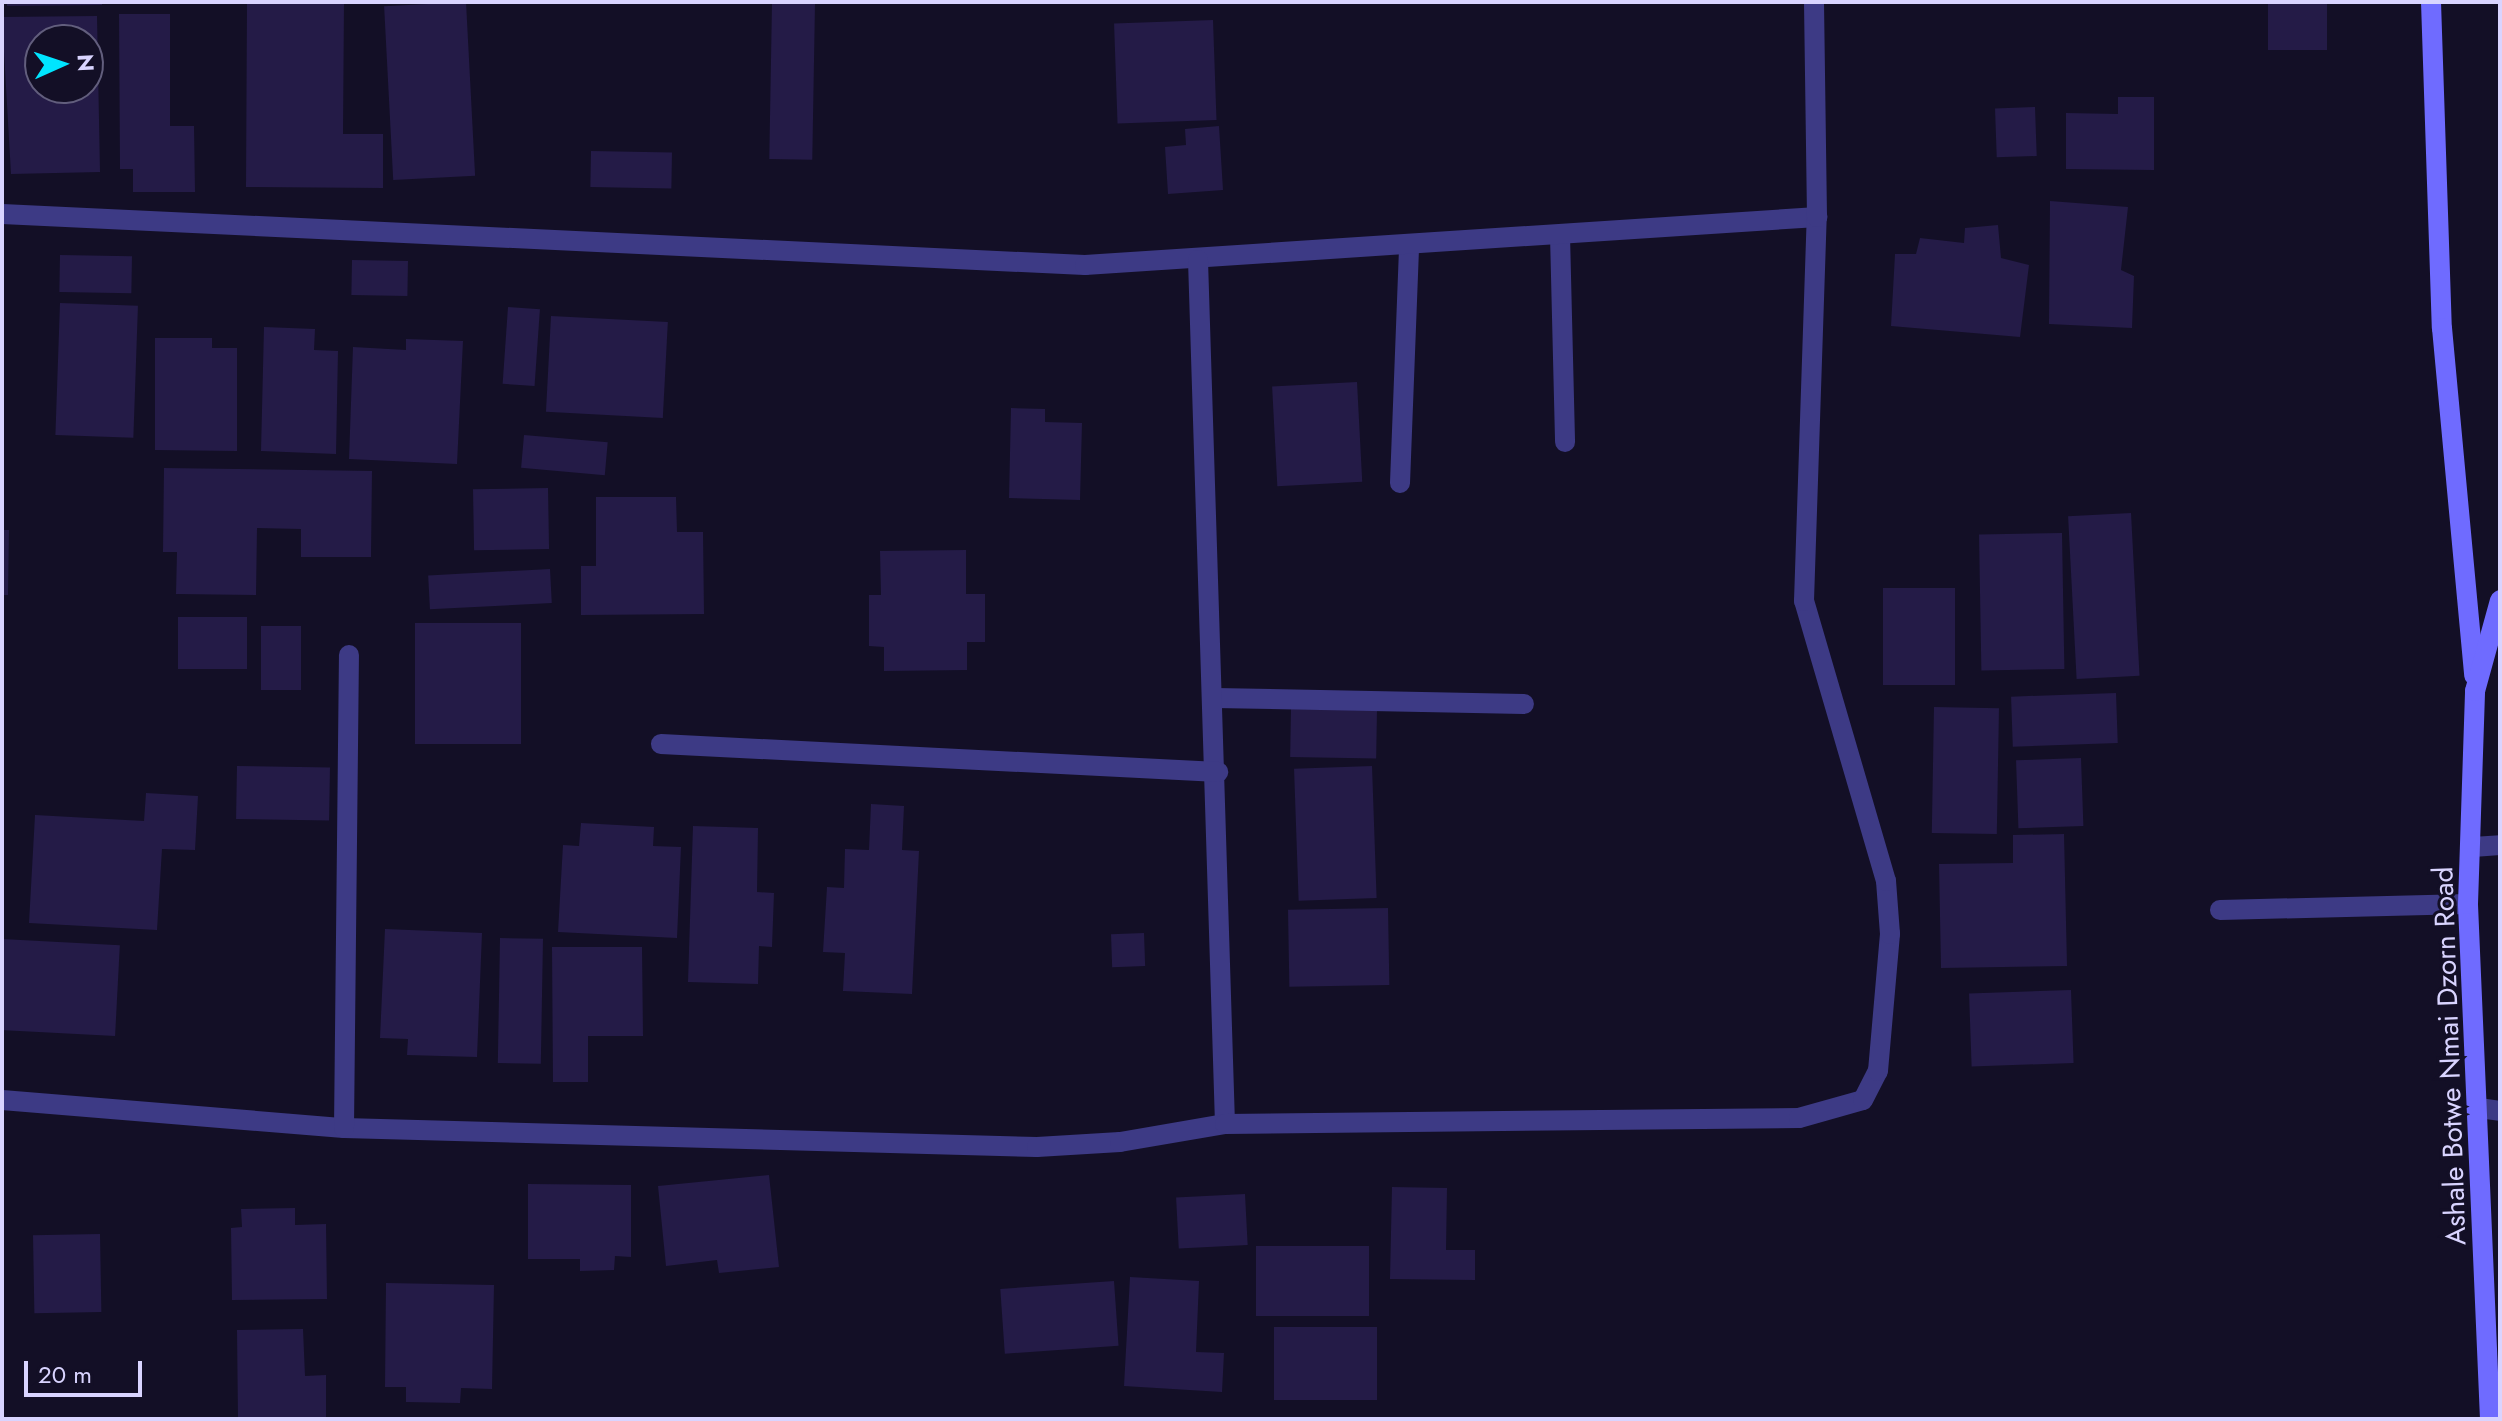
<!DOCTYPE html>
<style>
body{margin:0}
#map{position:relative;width:2502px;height:1421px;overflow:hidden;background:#130f26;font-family:Jost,sans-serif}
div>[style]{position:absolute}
.building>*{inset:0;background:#241b47;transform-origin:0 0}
.lane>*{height:20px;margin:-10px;padding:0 10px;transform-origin:10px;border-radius:10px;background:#3d3a85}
.street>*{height:20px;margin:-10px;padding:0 10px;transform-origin:10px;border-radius:10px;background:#3d3a85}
.secondary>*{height:20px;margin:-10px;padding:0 10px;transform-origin:10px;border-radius:10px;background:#6f6bff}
span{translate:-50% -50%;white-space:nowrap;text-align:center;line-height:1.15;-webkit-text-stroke:6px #130f26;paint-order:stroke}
.street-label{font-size:28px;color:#d9d4ff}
.frame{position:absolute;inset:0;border:4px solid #d9d4ff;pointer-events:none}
.north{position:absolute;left:24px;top:24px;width:80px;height:80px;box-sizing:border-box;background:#130f26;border:2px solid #625e7d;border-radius:50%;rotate:87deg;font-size:22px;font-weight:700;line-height:32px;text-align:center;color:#d9d4ff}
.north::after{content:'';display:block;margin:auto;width:28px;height:36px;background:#00e5ff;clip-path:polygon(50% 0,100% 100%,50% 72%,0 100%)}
.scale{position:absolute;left:24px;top:1361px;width:118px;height:36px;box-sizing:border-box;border:4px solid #d9d4ff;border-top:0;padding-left:10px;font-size:24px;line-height:28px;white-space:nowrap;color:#d9d4ff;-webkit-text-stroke:6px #130f26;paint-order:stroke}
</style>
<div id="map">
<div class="building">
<i style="clip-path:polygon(7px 2px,102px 2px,102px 5px,7px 6px)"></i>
<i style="clip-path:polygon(247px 2px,344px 2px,343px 134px,383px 134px,383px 188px,246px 187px)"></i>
<i style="left:466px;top:2px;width:174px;height:82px;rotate:87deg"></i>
<i style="left:2268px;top:2px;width:59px;height:48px"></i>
<i style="left:772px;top:3px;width:43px;height:156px;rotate:1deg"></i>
<i style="clip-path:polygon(119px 14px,170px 14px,170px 126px,194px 126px,195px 192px,133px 192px,133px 169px,120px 169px)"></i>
<i style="clip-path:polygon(evenodd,97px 16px,100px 172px,11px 174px,2px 17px,97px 16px,40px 40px,88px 40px,88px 88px,40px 88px,40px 40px)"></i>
<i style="left:1213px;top:20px;width:100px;height:99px;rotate:88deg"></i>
<i style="clip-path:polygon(2118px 97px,2154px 97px,2154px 170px,2066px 169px,2066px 113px,2118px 114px)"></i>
<i style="left:2035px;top:107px;width:49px;height:40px;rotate:88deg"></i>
<i style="clip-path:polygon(1219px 126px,1223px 190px,1168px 194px,1165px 147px,1186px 145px,1185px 129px)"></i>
<i style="left:591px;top:151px;width:81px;height:36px;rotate:1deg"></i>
<i style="clip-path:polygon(2050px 201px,2128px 207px,2121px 270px,2134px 276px,2132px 328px,2049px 324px)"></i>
<i style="clip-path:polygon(1998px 225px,2001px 258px,2029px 265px,2020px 337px,1891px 326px,1895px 254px,1916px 254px,1920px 238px,1964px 243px,1965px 228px)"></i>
<i style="left:60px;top:255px;width:72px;height:37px;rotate:1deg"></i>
<i style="left:352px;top:260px;width:56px;height:35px;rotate:1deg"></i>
<i style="left:60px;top:303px;width:78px;height:132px;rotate:2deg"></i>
<i style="left:508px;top:307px;width:32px;height:77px;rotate:4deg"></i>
<i style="left:551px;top:316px;width:117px;height:96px;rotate:3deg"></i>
<i style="clip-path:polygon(264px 327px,315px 329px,314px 350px,338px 351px,336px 454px,261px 451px)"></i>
<i style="clip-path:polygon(155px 338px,212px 338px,212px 348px,237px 348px,237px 451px,155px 450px)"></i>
<i style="clip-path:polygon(406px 339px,463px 341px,457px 464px,349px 459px,353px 347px,406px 350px)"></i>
<i style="left:1357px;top:382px;width:100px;height:85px;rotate:87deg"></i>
<i style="clip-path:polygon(1011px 408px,1045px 409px,1045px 422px,1082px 423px,1080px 500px,1009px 498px)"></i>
<i style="left:524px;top:435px;width:84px;height:33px;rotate:5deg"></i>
<i style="clip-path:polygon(164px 468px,372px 471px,371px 557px,301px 557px,301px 529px,257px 528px,256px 595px,176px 594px,177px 552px,163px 552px)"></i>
<i style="left:548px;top:488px;width:61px;height:75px;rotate:89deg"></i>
<i style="clip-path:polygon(596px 497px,676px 497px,677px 532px,703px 532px,704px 614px,581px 615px,581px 566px,596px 566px)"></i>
<i style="left:2131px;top:513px;width:163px;height:63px;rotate:87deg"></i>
<i style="clip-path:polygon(2px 530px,9px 530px,8px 595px,2px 595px)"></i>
<i style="left:2062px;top:533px;width:136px;height:83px;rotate:89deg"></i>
<i style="clip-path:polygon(966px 550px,966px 594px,985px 594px,985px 642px,967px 642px,967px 670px,884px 671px,884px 647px,869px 646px,869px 595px,881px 595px,880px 551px)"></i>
<i style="left:550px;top:569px;width:34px;height:122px;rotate:87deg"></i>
<i style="left:1883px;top:588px;width:72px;height:97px"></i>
<i style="left:247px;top:617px;width:52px;height:69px;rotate:90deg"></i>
<i style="left:521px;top:623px;width:121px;height:106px;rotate:90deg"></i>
<i style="left:261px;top:626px;width:40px;height:64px"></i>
<i style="left:2116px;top:693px;width:50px;height:105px;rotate:88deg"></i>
<i style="left:1934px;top:707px;width:65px;height:126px;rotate:1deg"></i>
<i style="left:1291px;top:709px;width:86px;height:48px;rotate:1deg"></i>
<i style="left:2081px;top:758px;width:68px;height:65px;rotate:88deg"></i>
<i style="left:237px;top:766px;width:93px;height:53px;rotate:1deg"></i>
<i style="left:1372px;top:766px;width:132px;height:78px;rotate:88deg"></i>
<i style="clip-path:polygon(146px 793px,198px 796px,195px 850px,162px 849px,157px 930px,29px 923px,35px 815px,144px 821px)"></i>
<i style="clip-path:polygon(871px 804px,904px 806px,902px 850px,919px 851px,912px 994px,843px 991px,845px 953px,823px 952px,827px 887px,844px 888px,845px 849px,869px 850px)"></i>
<i style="clip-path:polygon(581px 823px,654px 827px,653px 846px,681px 847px,677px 938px,558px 932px,563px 845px,579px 846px)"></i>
<i style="clip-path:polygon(693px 826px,758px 828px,757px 892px,774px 893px,772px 947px,759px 946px,758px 984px,688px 982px)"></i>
<i style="clip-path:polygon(2064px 834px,2067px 966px,1941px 968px,1939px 864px,2013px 863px,2013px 835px)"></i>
<i style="left:1388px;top:908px;width:77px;height:100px;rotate:89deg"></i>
<i style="clip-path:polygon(385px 929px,482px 933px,477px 1057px,407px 1055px,408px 1039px,380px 1038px)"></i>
<i style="left:1144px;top:933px;width:33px;height:33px;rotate:88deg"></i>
<i style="left:500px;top:938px;width:43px;height:125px;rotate:1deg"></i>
<i style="left:2px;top:939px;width:118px;height:91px;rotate:3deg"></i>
<i style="clip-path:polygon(552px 947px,642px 947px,643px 1036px,588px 1036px,588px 1082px,553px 1082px)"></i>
<i style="left:2071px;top:990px;width:73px;height:102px;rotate:88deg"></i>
<i style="clip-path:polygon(769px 1175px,779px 1267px,719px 1273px,717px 1260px,666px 1266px,658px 1186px)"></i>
<i style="clip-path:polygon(528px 1184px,631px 1185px,631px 1257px,615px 1256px,614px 1270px,580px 1271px,580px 1259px,528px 1259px)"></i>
<i style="clip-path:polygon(1392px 1187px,1447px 1188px,1446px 1250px,1475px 1250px,1475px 1280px,1390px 1279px)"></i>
<i style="left:1245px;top:1194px;width:51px;height:69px;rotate:87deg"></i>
<i style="clip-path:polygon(295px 1208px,295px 1225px,326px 1224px,327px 1299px,232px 1300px,231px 1228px,242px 1227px,241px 1209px)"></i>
<i style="left:100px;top:1234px;width:78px;height:67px;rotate:89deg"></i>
<i style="left:1369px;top:1246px;width:70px;height:113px;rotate:90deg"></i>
<i style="clip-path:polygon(1130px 1277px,1199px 1281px,1196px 1352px,1224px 1353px,1222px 1392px,1124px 1386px)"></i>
<i style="left:1114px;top:1281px;width:65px;height:114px;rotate:86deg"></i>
<i style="clip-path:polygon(386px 1283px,494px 1285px,492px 1389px,461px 1388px,460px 1403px,406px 1402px,406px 1387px,385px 1387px)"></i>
<i style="left:1274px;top:1327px;width:103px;height:73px"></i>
<i style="clip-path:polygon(303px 1329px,305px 1376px,326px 1375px,326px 1419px,238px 1419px,237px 1330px)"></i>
</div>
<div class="lane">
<i style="left:1560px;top:235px;width:207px;rotate:88.6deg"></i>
<i style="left:1400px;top:483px;width:237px;rotate:-87.8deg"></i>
<i style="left:1215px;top:698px;width:309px;rotate:1.1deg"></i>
<i style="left:2220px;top:910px;width:248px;rotate:-1.4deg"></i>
<i style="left:2479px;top:1108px;width:21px;rotate:8deg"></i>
</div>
<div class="street">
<i style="left:2px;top:214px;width:1084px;rotate:2.7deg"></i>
<i style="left:1085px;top:265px;width:734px;rotate:-3.75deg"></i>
<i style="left:1198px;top:260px;width:864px;rotate:88.21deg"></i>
<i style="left:661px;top:744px;width:558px;rotate:2.88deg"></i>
<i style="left:2473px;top:847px;width:27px;rotate:-4deg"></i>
<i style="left:2px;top:1100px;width:343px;rotate:4.7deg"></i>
<i style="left:344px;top:1128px;width:693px;rotate:1.57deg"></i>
<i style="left:1037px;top:1147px;width:83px;rotate:-3.4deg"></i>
<i style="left:1120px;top:1142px;width:107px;rotate:-9.7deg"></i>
<i style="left:1225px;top:1124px;width:574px;rotate:-0.6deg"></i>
<i style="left:1799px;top:1118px;width:66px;rotate:-15.7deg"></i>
<i style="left:1863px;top:1100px;width:33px;rotate:-63deg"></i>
<i style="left:1878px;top:1071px;width:138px;rotate:-85deg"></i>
<i style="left:1890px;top:934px;width:53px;rotate:-94.3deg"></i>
<i style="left:1886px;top:881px;width:292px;rotate:-106.3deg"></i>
<i style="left:1804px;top:601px;width:384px;rotate:-88.1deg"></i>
<i style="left:1817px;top:217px;width:215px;rotate:-90.8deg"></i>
<i style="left:344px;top:1128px;width:473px;rotate:-89.4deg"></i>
</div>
<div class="secondary">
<i style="left:2431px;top:2px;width:326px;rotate:88.1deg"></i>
<i style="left:2442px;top:328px;width:349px;rotate:84.7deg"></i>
<i style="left:2490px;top:1419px;width:515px;rotate:-92.45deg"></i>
<i style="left:2468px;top:904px;width:213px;rotate:-88.1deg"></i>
<i style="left:2475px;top:691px;width:94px;rotate:-74.6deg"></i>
</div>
<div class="street-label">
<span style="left:2450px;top:1056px;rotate:-92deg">Ashale Botwe Nmai Dzorn Road</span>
</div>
<div class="frame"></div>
<div class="north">N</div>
<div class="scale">20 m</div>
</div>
